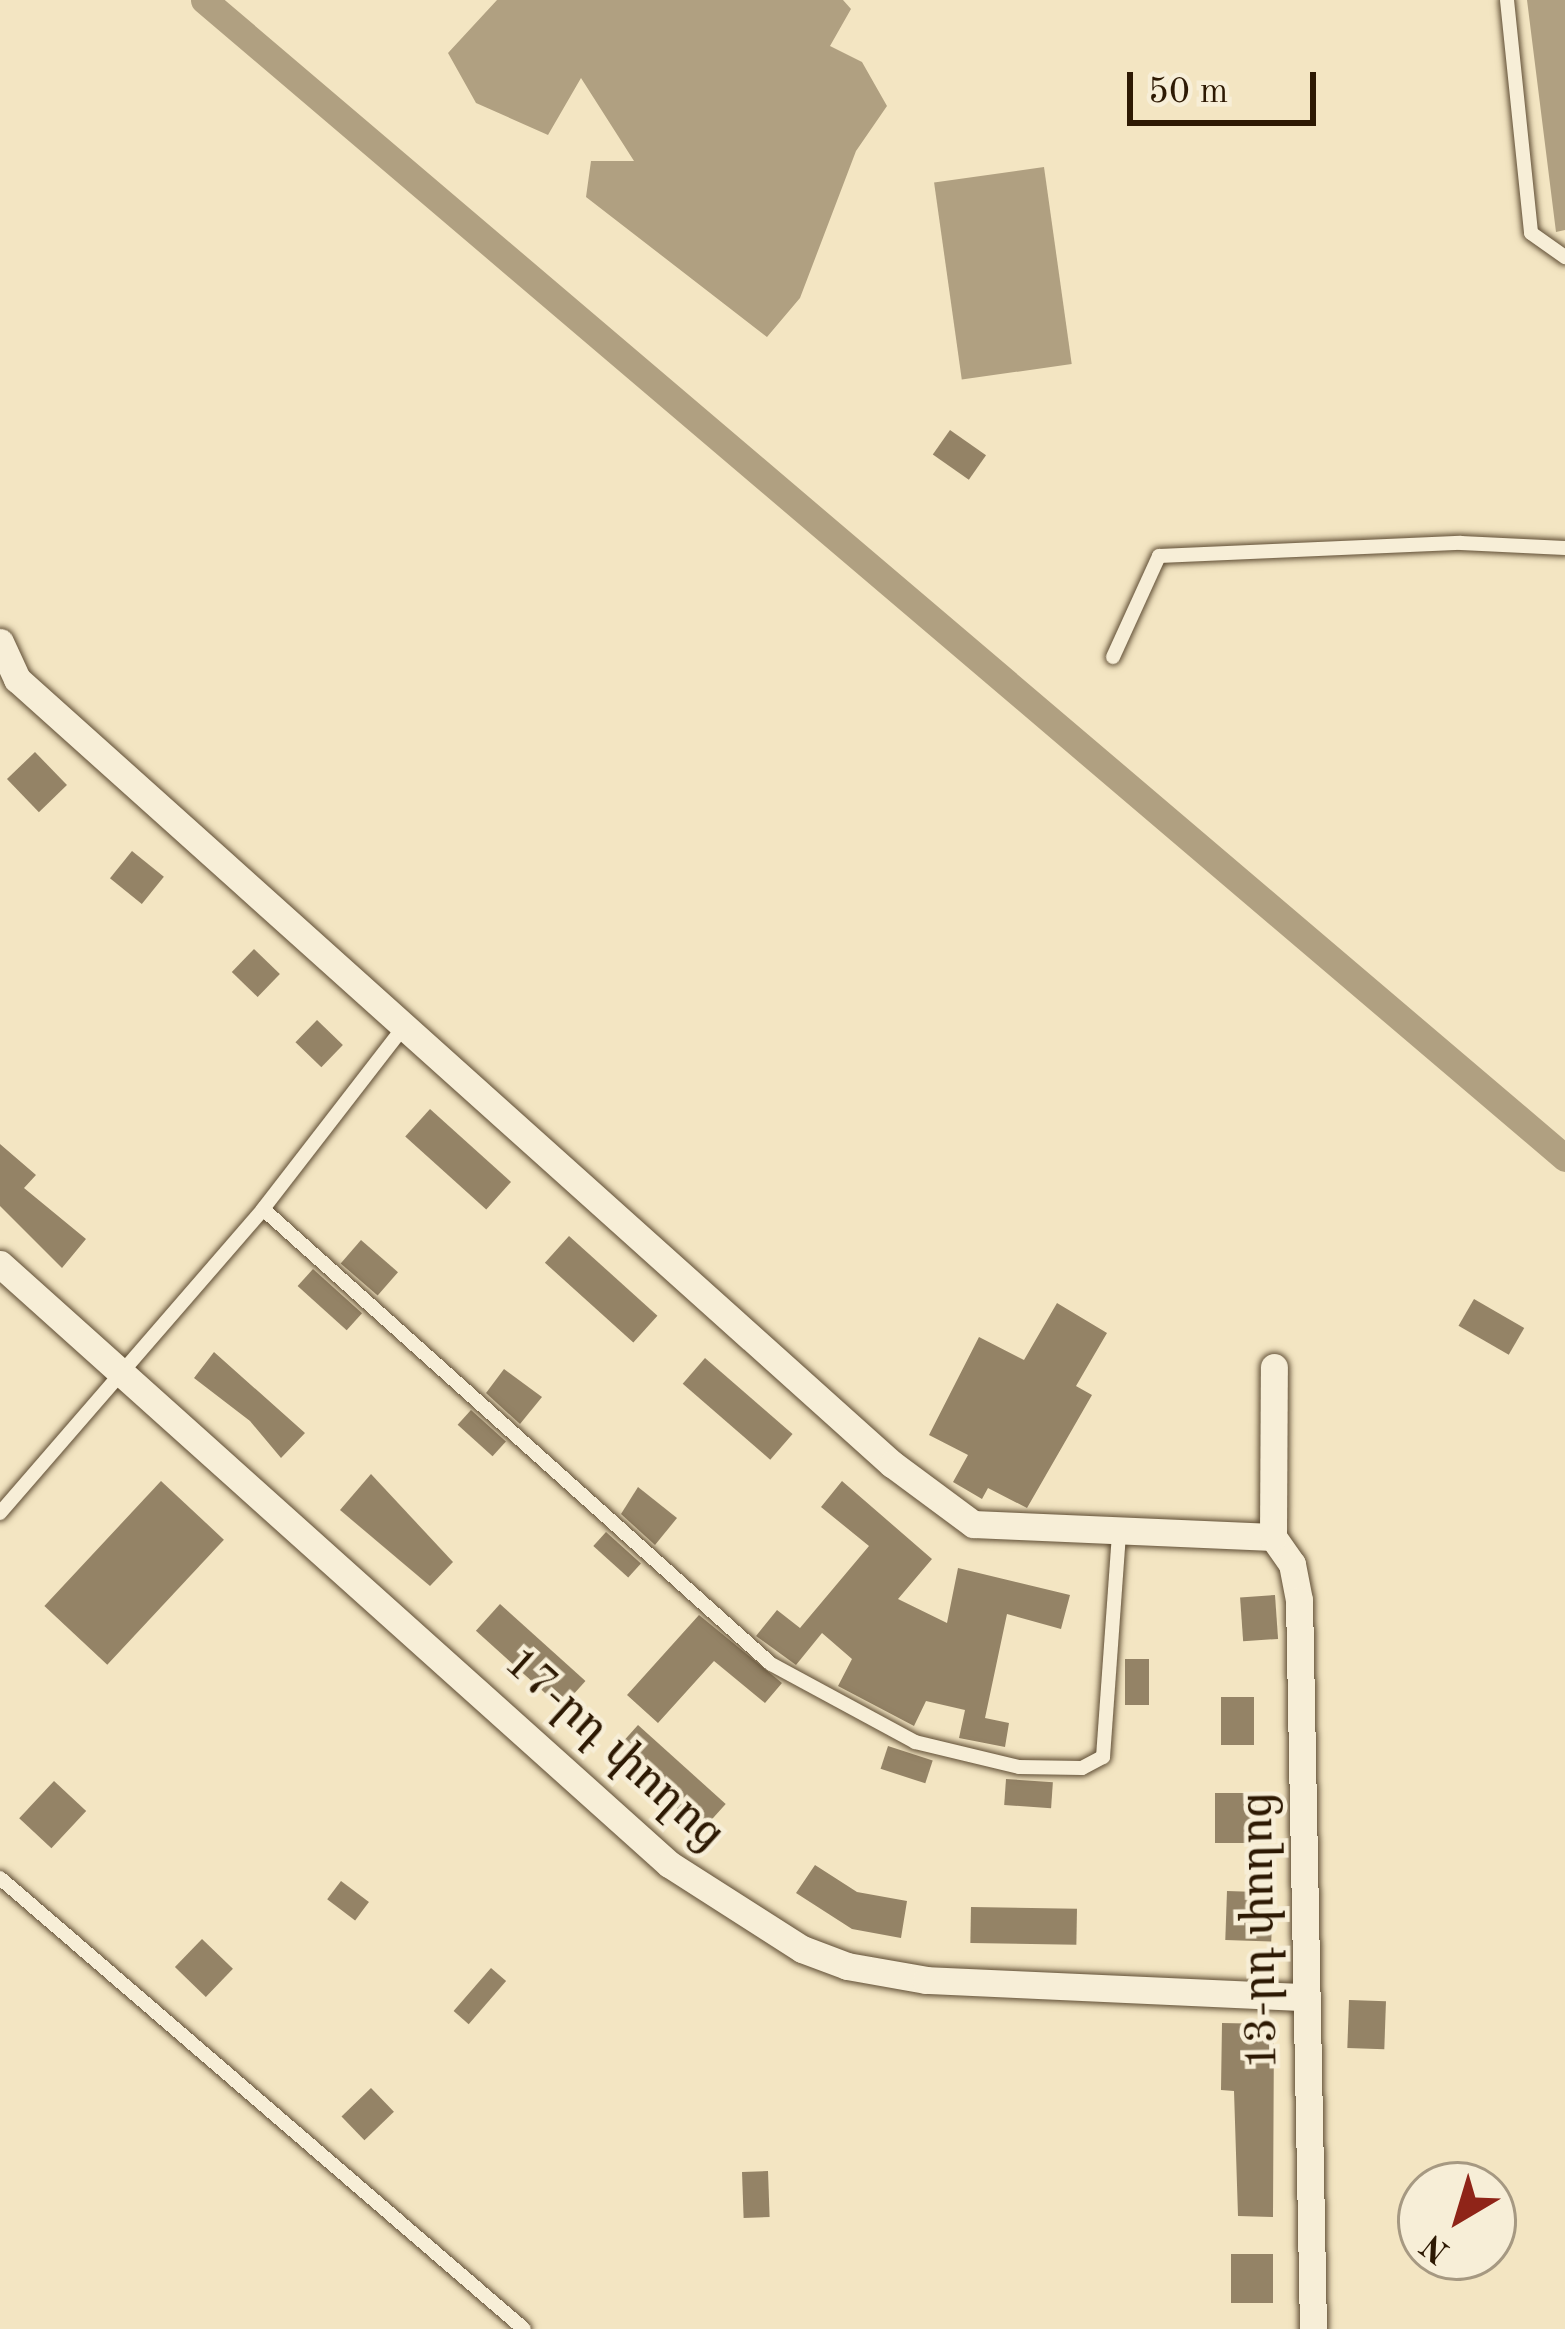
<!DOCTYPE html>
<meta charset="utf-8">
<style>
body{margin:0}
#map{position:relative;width:1565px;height:2329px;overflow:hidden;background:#f3e5c2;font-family:"Old Standard TT","Noto Serif Armenian",serif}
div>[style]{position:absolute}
.water>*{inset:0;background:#b0a081;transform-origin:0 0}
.canal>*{height:27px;margin:-13.5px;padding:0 13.5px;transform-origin:13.5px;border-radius:13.5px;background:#b0a081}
.building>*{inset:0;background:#948366;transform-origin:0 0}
.roads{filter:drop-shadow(0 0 3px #5e4c33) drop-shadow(0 0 3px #5e4c33)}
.service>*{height:14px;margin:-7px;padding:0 7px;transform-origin:7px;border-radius:7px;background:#f7eed7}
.minor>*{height:27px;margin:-13.5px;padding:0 13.5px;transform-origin:13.5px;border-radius:13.5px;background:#f7eed7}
span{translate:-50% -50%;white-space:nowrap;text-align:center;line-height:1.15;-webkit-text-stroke:9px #f7eed7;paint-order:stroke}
.street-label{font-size:45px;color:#2d1903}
.north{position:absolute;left:1397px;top:2161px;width:120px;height:120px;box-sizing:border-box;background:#f7eed7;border:3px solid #a69982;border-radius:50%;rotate:218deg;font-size:33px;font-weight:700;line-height:48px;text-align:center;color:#2d1903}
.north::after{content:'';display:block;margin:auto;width:42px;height:54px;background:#8f2418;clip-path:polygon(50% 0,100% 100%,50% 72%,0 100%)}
.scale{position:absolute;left:1127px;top:72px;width:189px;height:54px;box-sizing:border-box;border:6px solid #2d1903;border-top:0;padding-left:15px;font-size:36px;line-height:42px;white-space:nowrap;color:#2d1903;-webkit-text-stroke:9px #f7eed7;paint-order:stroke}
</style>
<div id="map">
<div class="water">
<i style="clip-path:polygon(497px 0,843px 0,851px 9px,830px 46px,862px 62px,887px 106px,856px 151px,800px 298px,767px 337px,586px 197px,591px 161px,634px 161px,581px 78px,548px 135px,476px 103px,448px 53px)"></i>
<i style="clip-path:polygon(1527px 0,1565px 0,1565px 230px,1556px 232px)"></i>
<i style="left:1044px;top:167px;width:199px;height:111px;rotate:82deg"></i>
</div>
<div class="canal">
<i style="left:204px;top:0;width:1787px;rotate:40.39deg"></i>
</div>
<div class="building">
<i style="left:950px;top:430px;width:44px;height:30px;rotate:35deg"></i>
<i style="left:35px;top:752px;width:46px;height:39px;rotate:46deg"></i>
<i style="left:132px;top:851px;width:41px;height:35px;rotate:39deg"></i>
<i style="left:254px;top:949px;width:36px;height:32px;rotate:44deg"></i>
<i style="left:317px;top:1020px;width:36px;height:31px;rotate:44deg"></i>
<i style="left:430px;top:1109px;width:109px;height:37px;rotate:42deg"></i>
<i style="clip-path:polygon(0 1144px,36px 1175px,24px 1188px,86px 1239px,62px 1268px,0 1206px)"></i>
<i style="left:569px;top:1236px;width:119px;height:36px;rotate:42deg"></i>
<i style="left:361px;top:1240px;width:49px;height:31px;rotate:41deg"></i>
<i style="left:313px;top:1269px;width:66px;height:23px;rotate:42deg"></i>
<i style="left:1474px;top:1299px;width:58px;height:31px;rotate:30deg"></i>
<i style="clip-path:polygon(1057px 1303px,1107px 1333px,1076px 1386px,1092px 1395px,1027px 1508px,988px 1488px,982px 1499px,953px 1482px,968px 1455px,929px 1435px,979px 1337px,1024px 1360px)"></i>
<i style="clip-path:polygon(214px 1352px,305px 1433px,281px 1458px,250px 1421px,194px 1378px)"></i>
<i style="left:705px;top:1358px;width:116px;height:34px;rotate:41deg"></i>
<i style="clip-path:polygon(504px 1369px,542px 1397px,520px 1424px,486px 1393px)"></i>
<i style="left:471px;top:1410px;width:47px;height:20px;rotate:42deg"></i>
<i style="clip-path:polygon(371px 1474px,453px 1562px,430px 1586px,340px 1510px)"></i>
<i style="left:161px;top:1481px;width:86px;height:171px;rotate:43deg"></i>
<i style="clip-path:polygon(842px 1481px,932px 1559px,898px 1599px,947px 1623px,958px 1568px,1070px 1595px,1061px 1629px,1007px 1614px,985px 1718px,1009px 1723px,1005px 1747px,959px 1738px,965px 1710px,926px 1701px,914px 1726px,838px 1686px,852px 1659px,822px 1633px,796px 1665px,756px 1636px,777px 1610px,800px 1628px,869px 1546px,821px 1507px)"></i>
<i style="clip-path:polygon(638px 1487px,677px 1518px,655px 1545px,621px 1514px)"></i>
<i style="left:606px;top:1532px;width:47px;height:19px;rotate:42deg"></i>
<i style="left:1275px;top:1595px;width:44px;height:35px;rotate:86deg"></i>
<i style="left:500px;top:1604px;width:115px;height:36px;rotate:42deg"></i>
<i style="clip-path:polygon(699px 1615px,782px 1683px,765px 1703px,714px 1661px,658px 1723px,627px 1695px)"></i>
<i style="left:1125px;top:1659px;width:24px;height:46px"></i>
<i style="left:1221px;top:1697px;width:33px;height:48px"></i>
<i style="left:638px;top:1725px;width:118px;height:36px;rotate:42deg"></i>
<i style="left:888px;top:1746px;width:47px;height:24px;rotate:18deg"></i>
<i style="left:1006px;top:1779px;width:47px;height:26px;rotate:4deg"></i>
<i style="left:54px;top:1781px;width:44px;height:51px;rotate:43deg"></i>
<i style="left:1215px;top:1793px;width:41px;height:50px"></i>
<i style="clip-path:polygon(815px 1865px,857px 1892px,907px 1901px,901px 1938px,852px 1929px,796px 1893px)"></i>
<i style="left:341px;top:1881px;width:35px;height:23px;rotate:37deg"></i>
<i style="left:1227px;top:1891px;width:46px;height:49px;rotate:2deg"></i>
<i style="left:971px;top:1907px;width:106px;height:36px;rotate:1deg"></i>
<i style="left:202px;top:1939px;width:43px;height:39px;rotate:44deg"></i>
<i style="left:491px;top:1968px;width:20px;height:57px;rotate:41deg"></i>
<i style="left:1349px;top:2000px;width:37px;height:48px;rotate:2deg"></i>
<i style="clip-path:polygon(1222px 2023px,1274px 2024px,1273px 2217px,1238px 2216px,1234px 2091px,1221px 2090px)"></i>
<i style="left:371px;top:2088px;width:33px;height:41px;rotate:46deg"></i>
<i style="left:768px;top:2171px;width:46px;height:26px;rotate:88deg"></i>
<i style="left:1231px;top:2254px;width:42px;height:49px"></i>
</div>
<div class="roads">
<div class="service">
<i style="left:1507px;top:0;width:234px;rotate:84.1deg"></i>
<i style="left:1531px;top:233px;width:42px;rotate:35.2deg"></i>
<i style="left:1113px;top:657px;width:111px;rotate:-65.5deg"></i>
<i style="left:1159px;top:556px;width:302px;rotate:-2.5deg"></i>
<i style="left:1461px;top:543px;width:104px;rotate:2.8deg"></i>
<i style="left:263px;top:1209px;width:682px;rotate:41.85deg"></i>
<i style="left:771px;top:1664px;width:164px;rotate:28.4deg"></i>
<i style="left:915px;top:1742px;width:107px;rotate:13.5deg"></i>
<i style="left:1019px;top:1767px;width:63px;rotate:0.9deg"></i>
<i style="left:1082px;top:1768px;width:24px;rotate:-28deg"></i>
<i style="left:1103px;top:1757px;width:224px;rotate:-85.9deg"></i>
<i style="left:0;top:1513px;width:402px;rotate:-49.1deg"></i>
<i style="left:263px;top:1209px;width:235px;rotate:-52.3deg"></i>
<i style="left:0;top:1878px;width:691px;rotate:40.72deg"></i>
</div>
<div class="minor">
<i style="left:0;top:642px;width:41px;rotate:65.3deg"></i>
<i style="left:17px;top:679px;width:1176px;rotate:41.9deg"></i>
<i style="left:892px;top:1464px;width:101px;rotate:36.5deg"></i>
<i style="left:973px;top:1524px;width:300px;rotate:2.5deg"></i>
<i style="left:0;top:1264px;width:899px;rotate:41.89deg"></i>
<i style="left:669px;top:1864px;width:158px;rotate:32.6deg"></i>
<i style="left:802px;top:1949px;width:48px;rotate:20.7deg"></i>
<i style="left:847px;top:1966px;width:80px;rotate:10deg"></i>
<i style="left:926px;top:1980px;width:378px;rotate:2.6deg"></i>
<i style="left:1273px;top:1537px;width:33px;rotate:55deg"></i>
<i style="left:1292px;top:1564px;width:37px;rotate:79deg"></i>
<i style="left:1299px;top:1600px;width:729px;rotate:88.9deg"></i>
<i style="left:1273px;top:1537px;width:170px;rotate:-89.7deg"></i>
</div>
</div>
<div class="street-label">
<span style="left:613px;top:1750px;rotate:42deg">17-րդ փողոց</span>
<span style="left:1262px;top:1931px;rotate:-91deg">13-րդ փողոց</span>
</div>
<div class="north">N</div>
<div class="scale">50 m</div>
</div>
